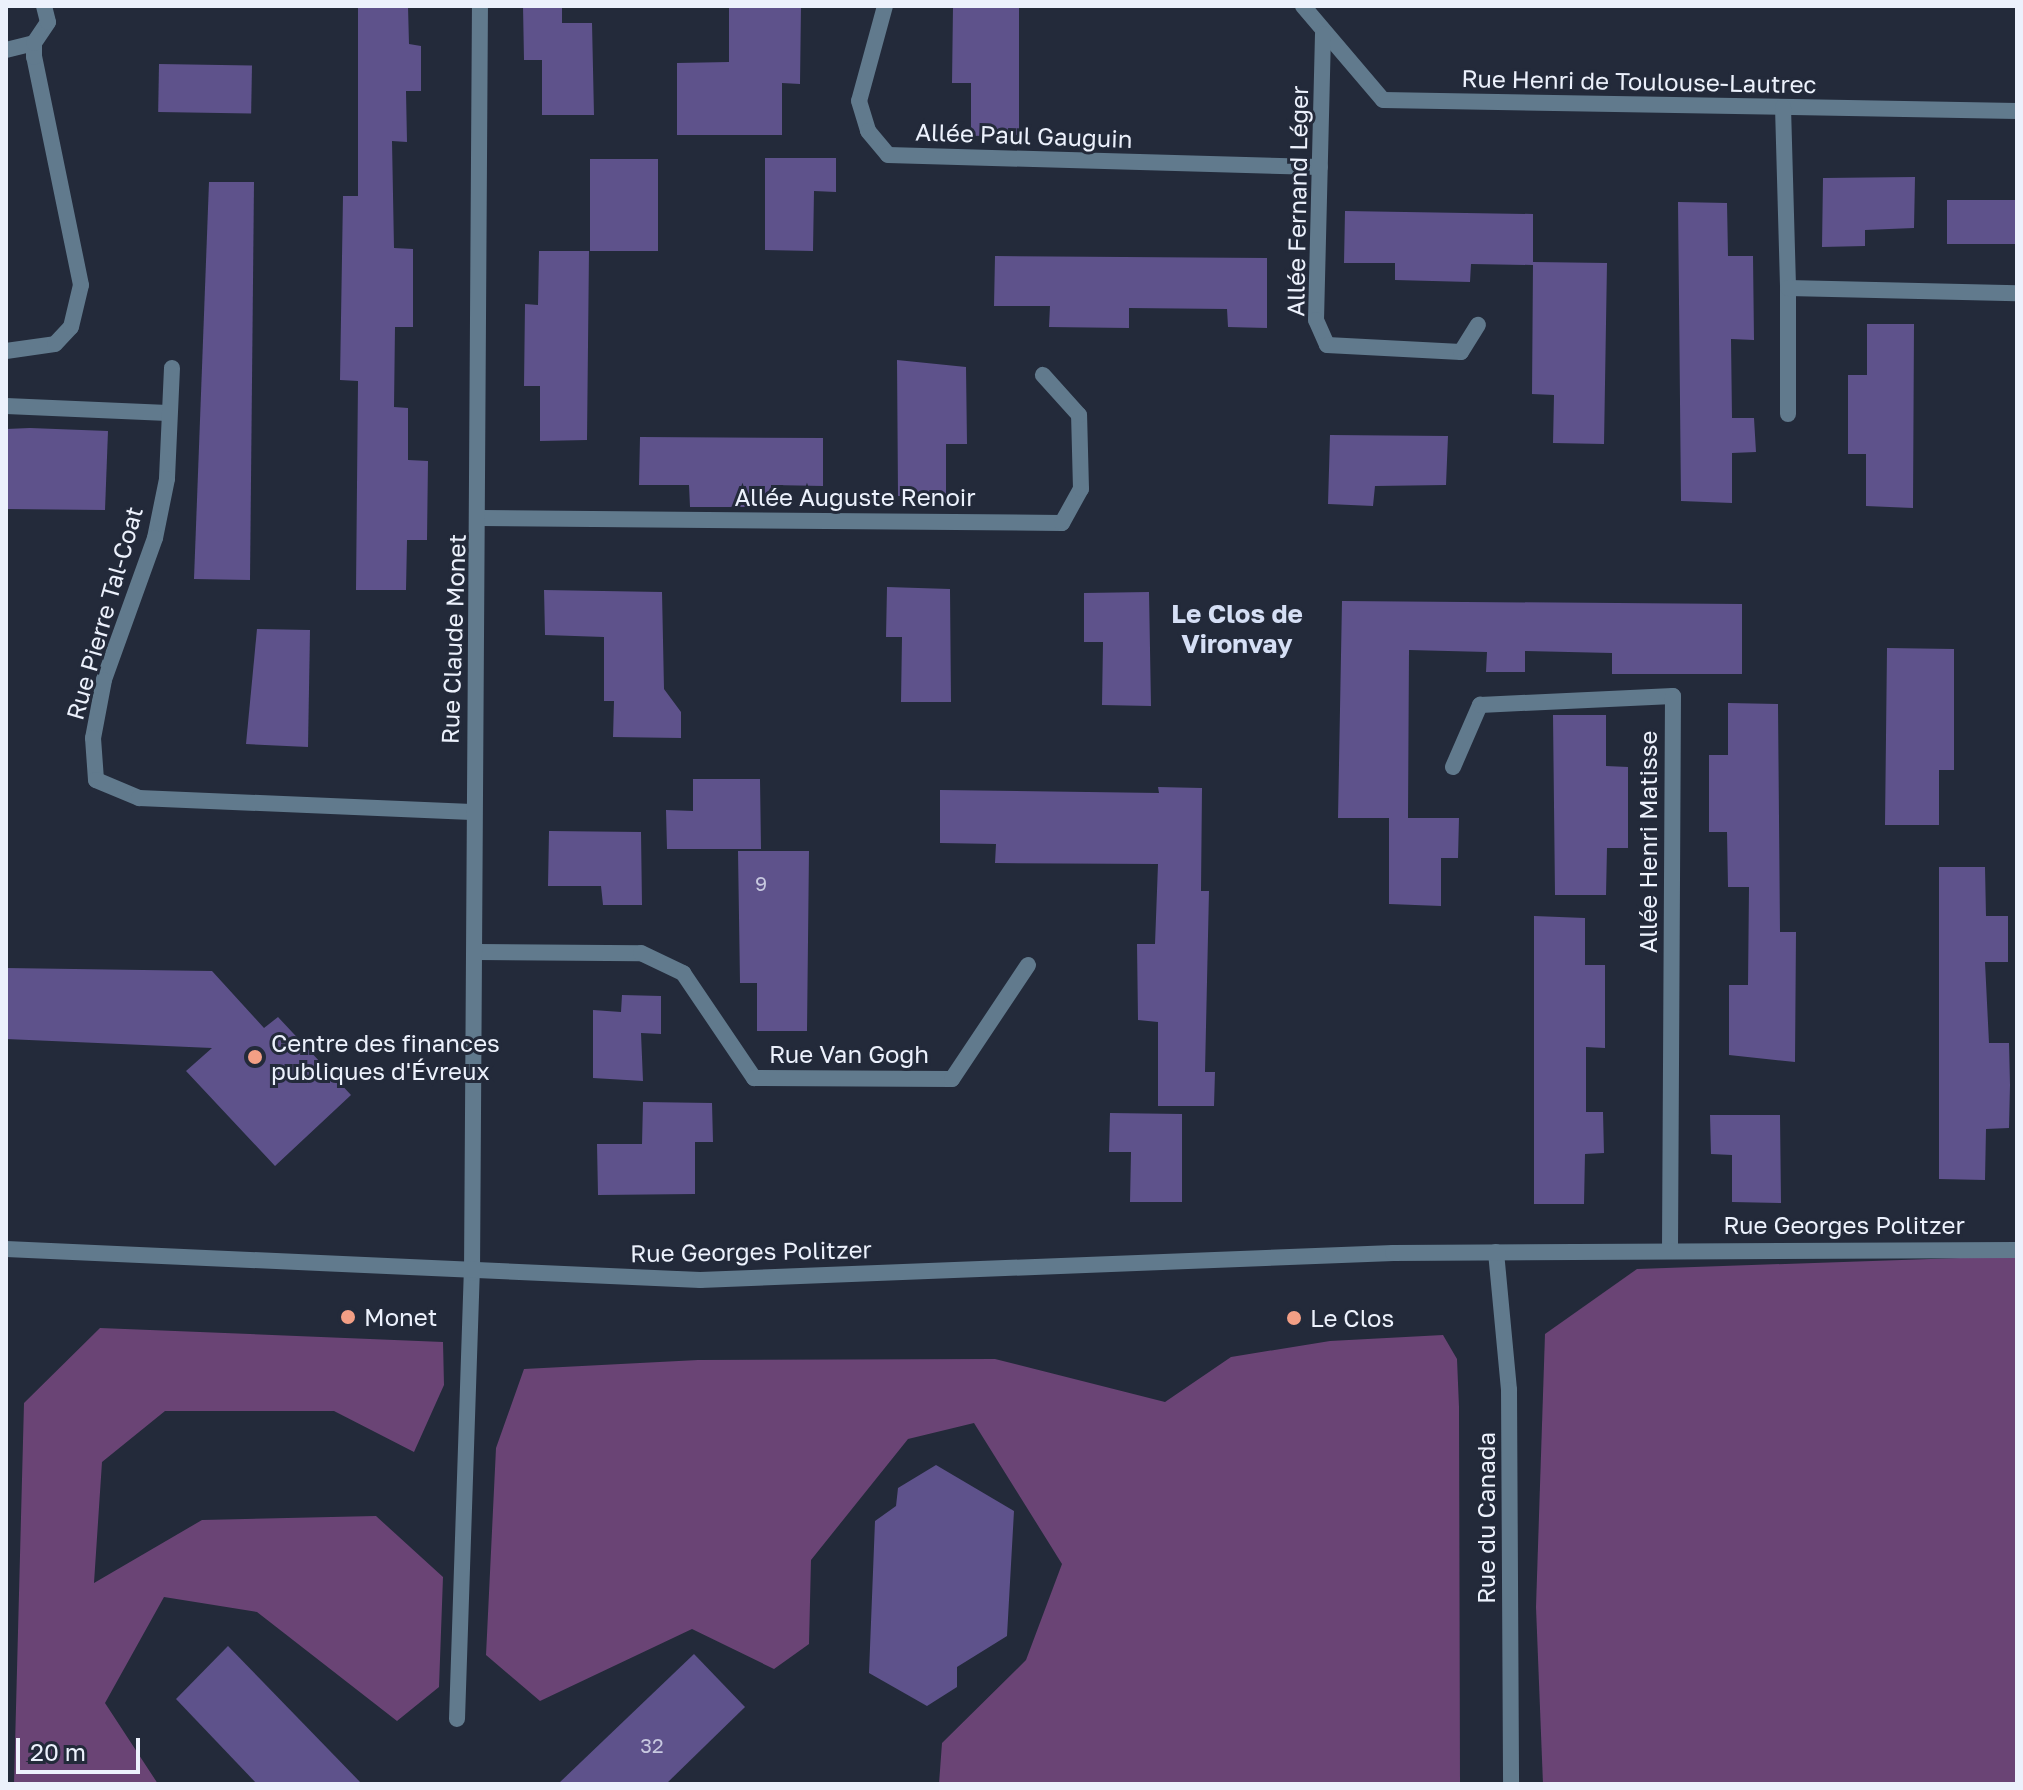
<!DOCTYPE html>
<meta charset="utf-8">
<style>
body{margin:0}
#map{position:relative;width:2023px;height:1790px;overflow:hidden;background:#232a3a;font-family:"Golos Text",sans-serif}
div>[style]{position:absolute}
.forest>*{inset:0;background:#6a4475}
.building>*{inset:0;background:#5e528b;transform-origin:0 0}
.service>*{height:16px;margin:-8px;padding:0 8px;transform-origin:8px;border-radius:8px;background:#617a8d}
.minor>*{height:16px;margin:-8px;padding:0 8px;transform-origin:8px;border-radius:8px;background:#617a8d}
.tertiary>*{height:16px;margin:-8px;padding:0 8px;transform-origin:8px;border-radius:8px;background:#617a8d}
.dots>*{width:22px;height:22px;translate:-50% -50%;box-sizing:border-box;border:4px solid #232a3a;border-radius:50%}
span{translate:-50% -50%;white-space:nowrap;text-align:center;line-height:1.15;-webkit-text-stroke:6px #232a3a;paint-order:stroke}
.number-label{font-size:20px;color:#c8c9e0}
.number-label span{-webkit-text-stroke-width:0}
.street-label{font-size:24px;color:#ecf1fc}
.poi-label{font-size:24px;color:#ecf1fc}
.left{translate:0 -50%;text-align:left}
.neighbourhood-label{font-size:26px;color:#d5dff5;font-weight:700}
.frame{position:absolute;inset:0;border:8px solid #ecf1fc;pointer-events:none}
.scale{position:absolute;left:16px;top:1738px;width:124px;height:36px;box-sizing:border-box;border:4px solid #ecf1fc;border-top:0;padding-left:10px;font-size:24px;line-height:28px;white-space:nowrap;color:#ecf1fc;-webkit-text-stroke:6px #232a3a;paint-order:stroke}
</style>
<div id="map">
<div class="forest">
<i style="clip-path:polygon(2017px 1256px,2017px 1784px,1543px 1784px,1536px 1607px,1545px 1334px,1637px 1269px)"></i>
<i style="clip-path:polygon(100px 1328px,443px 1342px,444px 1385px,414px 1452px,334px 1411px,165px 1411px,102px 1462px,94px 1583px,202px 1520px,376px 1516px,443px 1577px,439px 1687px,397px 1721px,257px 1612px,164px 1597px,105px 1703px,158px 1784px,14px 1784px,24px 1403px)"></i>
<i style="clip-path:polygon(1443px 1335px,1457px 1359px,1459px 1407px,1460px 1784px,939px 1784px,942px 1743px,1026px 1660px,1062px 1564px,974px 1423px,908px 1439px,811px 1560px,809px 1644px,774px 1669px,692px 1629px,540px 1701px,486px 1655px,496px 1448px,524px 1369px,698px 1360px,995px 1359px,1165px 1402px,1231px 1357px,1330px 1341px)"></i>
</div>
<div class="building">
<i style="clip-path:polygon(358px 6px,408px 6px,409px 44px,421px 46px,421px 91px,406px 91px,407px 142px,392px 141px,394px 248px,413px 249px,413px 327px,395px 327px,394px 407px,408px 408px,408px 460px,428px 461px,427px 540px,407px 540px,406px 590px,356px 590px,358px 381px,340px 380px,343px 196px,358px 196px)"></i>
<i style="clip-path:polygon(523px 6px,562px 6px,562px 23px,592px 23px,594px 115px,542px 115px,542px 60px,524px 60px)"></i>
<i style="clip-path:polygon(729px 6px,801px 6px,800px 84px,782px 83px,782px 135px,677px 135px,677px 63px,729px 62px)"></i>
<i style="clip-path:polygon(953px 6px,1019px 6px,1019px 135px,971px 136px,971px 83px,952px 83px)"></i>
<i style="left:159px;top:64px;width:93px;height:48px;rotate:1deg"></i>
<i style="clip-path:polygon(765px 158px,836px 158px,836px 192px,814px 191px,813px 251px,765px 250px)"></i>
<i style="left:590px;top:159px;width:68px;height:92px"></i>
<i style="clip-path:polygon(1915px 177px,1914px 228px,1865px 230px,1865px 246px,1822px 247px,1823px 178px)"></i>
<i style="clip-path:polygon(209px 182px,254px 182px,250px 580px,194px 579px)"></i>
<i style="left:2017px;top:200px;width:44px;height:70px;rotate:90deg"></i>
<i style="clip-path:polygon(1678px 202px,1727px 203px,1728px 256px,1753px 256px,1754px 340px,1731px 339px,1732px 418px,1754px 418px,1756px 452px,1732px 453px,1732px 503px,1681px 501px)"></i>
<i style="clip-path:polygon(1345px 211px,1533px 214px,1533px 265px,1471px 264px,1470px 282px,1395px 280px,1395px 263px,1344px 263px)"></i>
<i style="clip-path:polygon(539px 251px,589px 251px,587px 440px,540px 441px,540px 386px,524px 386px,525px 304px,538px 305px)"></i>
<i style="clip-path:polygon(995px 256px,1267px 258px,1267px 328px,1228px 327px,1227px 309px,1129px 308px,1129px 328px,1049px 327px,1050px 306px,994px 306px)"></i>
<i style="clip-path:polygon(1533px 262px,1607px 263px,1604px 444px,1553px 443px,1554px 395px,1532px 394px)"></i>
<i style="clip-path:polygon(1867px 324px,1914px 324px,1913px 508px,1866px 506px,1866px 454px,1848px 454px,1848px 375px,1867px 375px)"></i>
<i style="clip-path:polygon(897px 360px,966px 367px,967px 444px,946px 444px,946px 496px,898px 496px)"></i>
<i style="clip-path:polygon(30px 428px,108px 431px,105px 510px,6px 509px,6px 429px)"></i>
<i style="clip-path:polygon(1330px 435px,1448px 436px,1446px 485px,1375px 486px,1373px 506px,1328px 504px)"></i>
<i style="clip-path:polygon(640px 437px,823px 438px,823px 486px,771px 485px,771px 507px,690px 507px,689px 485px,639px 485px)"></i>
<i style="clip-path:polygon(887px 587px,950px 589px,951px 702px,901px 702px,902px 637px,886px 637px)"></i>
<i style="clip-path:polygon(544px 590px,662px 592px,664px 689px,681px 712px,681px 738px,613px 737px,614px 701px,604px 701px,604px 637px,545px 635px)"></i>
<i style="clip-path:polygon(1149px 592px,1151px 706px,1102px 705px,1103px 642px,1084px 642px,1084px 593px)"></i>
<i style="clip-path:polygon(1342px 601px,1742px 604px,1742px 674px,1612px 674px,1612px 653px,1525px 651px,1525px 672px,1486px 672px,1487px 652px,1409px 650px,1408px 818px,1459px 818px,1458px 858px,1441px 858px,1441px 906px,1389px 904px,1389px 818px,1338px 818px)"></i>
<i style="clip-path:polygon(257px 629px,310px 630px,308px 747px,246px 744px)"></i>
<i style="clip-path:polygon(1887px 648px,1954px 649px,1954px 770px,1939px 770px,1939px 825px,1885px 825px)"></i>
<i style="clip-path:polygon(1728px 703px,1778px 704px,1780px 932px,1796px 932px,1795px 1062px,1729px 1055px,1729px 985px,1748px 985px,1749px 887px,1728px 887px,1727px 832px,1709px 832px,1709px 755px,1728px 755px)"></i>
<i style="clip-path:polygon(1553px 715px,1606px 715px,1606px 766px,1628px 767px,1628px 848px,1607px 848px,1606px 895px,1555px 895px)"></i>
<i style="clip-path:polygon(693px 779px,760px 779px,761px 849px,667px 849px,666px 810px,693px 811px)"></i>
<i style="clip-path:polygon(1158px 787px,1202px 788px,1201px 891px,1209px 891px,1205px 1072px,1215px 1072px,1214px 1106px,1158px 1106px,1158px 1022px,1138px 1020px,1137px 944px,1155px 944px,1158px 864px,995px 863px,996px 844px,940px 843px,940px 790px,1159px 793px)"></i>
<i style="clip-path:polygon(549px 831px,641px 832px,642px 905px,603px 905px,601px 886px,548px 886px)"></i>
<i style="clip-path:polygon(738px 851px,809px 851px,807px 1031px,757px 1031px,757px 983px,740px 983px)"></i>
<i style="clip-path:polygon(1939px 867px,1985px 867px,1986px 916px,2008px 916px,2008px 962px,1985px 962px,1989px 1043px,2009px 1043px,2010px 1085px,2009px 1128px,1986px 1129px,1985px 1180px,1939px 1179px)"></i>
<i style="clip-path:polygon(1534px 916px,1585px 918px,1585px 965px,1605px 965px,1605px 1048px,1586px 1047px,1586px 1112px,1603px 1112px,1604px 1153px,1585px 1154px,1584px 1204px,1534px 1204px)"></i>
<i style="clip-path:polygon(6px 968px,212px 971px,264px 1028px,278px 1017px,351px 1095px,275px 1166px,186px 1071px,212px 1048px,6px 1039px)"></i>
<i style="clip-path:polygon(622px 995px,661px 996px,661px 1034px,641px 1033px,643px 1081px,593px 1078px,593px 1010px,621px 1012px)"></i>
<i style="clip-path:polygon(643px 1102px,712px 1103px,713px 1142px,695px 1142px,695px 1194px,598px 1195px,597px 1144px,642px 1144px)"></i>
<i style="clip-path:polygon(1110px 1113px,1182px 1114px,1182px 1202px,1130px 1202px,1131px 1152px,1109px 1152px)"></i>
<i style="clip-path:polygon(1710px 1115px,1780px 1115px,1781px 1203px,1732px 1202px,1732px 1155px,1711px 1154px)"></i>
<i style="clip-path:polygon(936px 1465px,1014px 1511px,1007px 1636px,957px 1667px,957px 1687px,927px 1706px,869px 1673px,875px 1521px,896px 1506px,898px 1488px)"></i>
<i style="clip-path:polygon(228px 1646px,362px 1784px,257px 1784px,176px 1699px)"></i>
<i style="clip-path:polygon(694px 1654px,745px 1707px,666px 1784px,558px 1784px)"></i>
</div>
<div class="service">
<i style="left:6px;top:50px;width:29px;rotate:-14deg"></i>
<i style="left:1788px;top:288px;width:126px;rotate:90deg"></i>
<i style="left:6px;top:351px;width:49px;rotate:-8.1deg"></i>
<i style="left:55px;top:344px;width:23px;rotate:-47deg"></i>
<i style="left:71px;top:327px;width:43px;rotate:-76.6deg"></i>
<i style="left:81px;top:285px;width:233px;rotate:-101.6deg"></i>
<i style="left:34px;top:57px;width:14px;rotate:-90deg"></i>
<i style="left:34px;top:43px;width:25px;rotate:-56deg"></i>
<i style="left:48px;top:22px;width:16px;rotate:-104deg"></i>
<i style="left:6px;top:406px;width:162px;rotate:2.5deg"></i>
<i style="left:457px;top:1719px;width:446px;rotate:-88.1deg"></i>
</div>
<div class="minor">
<i style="left:885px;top:6px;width:98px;rotate:105.3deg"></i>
<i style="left:859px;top:101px;width:31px;rotate:73deg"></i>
<i style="left:868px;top:131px;width:31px;rotate:50deg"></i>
<i style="left:888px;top:155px;width:432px;rotate:1.6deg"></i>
<i style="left:1303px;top:6px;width:123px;rotate:49.6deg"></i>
<i style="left:1383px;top:100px;width:634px;rotate:0.99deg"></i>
<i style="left:1323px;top:34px;width:286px;rotate:91.4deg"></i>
<i style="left:1316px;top:320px;width:27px;rotate:66deg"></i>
<i style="left:1327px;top:345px;width:134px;rotate:3deg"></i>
<i style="left:1461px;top:352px;width:32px;rotate:-58deg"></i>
<i style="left:1783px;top:107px;width:181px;rotate:88.4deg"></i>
<i style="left:1788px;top:288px;width:229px;rotate:1.3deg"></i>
<i style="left:172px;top:368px;width:111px;rotate:92.6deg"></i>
<i style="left:167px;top:479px;width:60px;rotate:101.5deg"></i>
<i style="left:155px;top:538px;width:151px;rotate:109.8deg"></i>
<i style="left:104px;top:680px;width:59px;rotate:100.7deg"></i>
<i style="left:93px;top:738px;width:42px;rotate:85.9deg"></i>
<i style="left:96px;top:780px;width:47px;rotate:22.7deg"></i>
<i style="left:139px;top:798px;width:333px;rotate:2.4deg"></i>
<i style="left:481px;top:518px;width:581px;rotate:0.49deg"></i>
<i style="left:1062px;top:523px;width:39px;rotate:-61deg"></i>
<i style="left:1081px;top:489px;width:74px;rotate:-91.5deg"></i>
<i style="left:1079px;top:415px;width:54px;rotate:-132deg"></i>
<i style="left:1453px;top:767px;width:68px;rotate:-66.5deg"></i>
<i style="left:1480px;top:705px;width:193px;rotate:-2.7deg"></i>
<i style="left:1673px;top:696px;width:552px;rotate:90.31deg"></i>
<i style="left:478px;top:952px;width:163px;rotate:0.4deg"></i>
<i style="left:641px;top:953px;width:47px;rotate:25.5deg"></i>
<i style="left:683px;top:973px;width:127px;rotate:55.9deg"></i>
<i style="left:754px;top:1078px;width:198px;rotate:0.3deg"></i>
<i style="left:952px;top:1079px;width:137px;rotate:-56.3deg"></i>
<i style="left:1496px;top:1252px;width:139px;rotate:84.6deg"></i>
<i style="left:1509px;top:1390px;width:394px;rotate:89.7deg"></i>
<i style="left:472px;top:1273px;width:1267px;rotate:-89.64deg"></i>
</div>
<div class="tertiary">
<i style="left:6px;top:1249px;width:695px;rotate:2.56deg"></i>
<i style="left:700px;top:1280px;width:694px;rotate:-2.23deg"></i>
<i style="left:1393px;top:1253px;width:624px;rotate:-0.28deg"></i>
</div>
<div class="dots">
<i style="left:255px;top:1057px;background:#f39f85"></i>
<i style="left:348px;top:1317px;background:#f39f85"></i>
<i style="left:1294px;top:1318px;background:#f39f85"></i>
</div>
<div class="number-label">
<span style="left:761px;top:883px">9</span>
<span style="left:652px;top:1745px">32</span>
</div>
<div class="street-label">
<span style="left:1639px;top:81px;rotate:1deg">Rue Henri de Toulouse-Lautrec</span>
<span style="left:1024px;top:135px;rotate:2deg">Allée Paul Gauguin</span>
<span style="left:1297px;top:201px;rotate:-89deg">Allée Fernand Léger</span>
<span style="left:855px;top:497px">Allée Auguste Renoir</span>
<span style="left:104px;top:613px;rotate:-74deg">Rue Pierre Tal-Coat</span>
<span style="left:453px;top:639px;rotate:-88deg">Rue Claude Monet</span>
<span style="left:1648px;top:842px;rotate:-90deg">Allée Henri Matisse</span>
<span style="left:849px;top:1054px">Rue Van Gogh</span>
<span style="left:1844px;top:1225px">Rue Georges Politzer</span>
<span style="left:751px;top:1251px;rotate:-1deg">Rue Georges Politzer</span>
<span style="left:1486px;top:1518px;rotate:-90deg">Rue du Canada</span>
</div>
<div class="poi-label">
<span class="left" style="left:271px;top:1057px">Centre des finances<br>publiques d'Évreux</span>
<span class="left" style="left:364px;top:1317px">Monet</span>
<span class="left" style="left:1310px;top:1318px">Le Clos</span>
</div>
<div class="neighbourhood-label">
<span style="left:1237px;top:629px">Le Clos de<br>Vironvay</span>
</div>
<div class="frame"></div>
<div class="scale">20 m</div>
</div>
